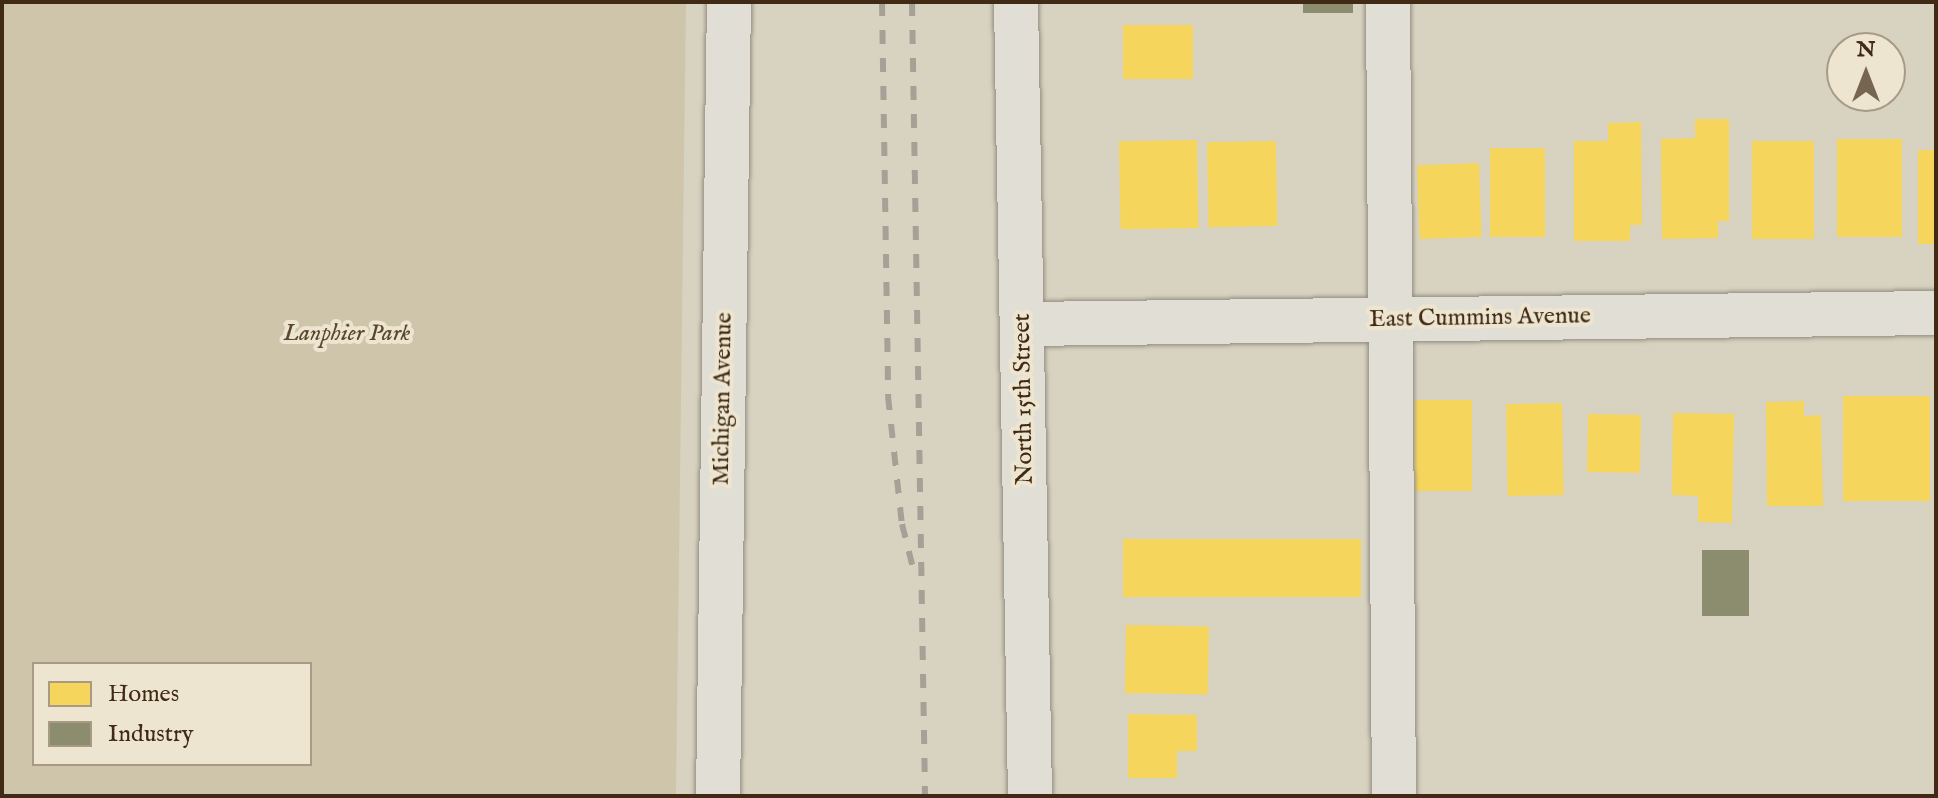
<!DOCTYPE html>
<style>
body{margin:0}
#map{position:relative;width:1938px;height:798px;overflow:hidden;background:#d8d2c0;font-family:"IM FELL English",serif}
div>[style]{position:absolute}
.green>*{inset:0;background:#cfc5ab}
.homes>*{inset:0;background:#f6d55c;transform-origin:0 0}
.industry>*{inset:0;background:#8c8c6e;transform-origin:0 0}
.roads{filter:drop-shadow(0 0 2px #938d80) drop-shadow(0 0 2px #938d80)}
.minor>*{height:44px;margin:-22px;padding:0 22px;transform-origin:22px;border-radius:22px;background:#e1ded5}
.rail>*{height:6px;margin-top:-3px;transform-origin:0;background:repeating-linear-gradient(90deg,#a6a197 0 14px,transparent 0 28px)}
span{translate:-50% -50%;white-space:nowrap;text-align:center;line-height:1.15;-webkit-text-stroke:8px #ede5cf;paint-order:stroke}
.street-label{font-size:24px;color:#402a15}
.park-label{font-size:24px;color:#5b4730;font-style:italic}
.frame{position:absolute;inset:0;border:4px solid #402a15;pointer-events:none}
.legend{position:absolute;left:32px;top:662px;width:280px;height:104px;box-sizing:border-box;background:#ede5cf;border:2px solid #a89a85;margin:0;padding:10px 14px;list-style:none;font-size:24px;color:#402a15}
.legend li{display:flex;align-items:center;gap:16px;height:40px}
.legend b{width:40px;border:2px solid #a89a85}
.north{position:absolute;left:1826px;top:32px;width:80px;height:80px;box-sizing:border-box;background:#ede5cf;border:2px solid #a89a85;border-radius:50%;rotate:0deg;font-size:22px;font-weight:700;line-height:32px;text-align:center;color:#402a15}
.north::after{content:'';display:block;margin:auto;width:28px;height:36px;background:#756551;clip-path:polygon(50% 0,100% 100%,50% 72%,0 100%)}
</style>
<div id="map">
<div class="green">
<i style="clip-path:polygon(evenodd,2px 2px,686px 2px,676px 796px,2px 796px,2px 2px,34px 664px,310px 664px,310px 764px,34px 764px,34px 664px)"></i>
</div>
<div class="homes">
<i style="left:1193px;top:25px;width:54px;height:70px;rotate:90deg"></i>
<i style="clip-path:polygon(1695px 119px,1729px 119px,1729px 221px,1718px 221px,1718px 238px,1662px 239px,1661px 139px,1695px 138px)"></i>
<i style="clip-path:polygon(1641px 122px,1642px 225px,1630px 225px,1630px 241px,1574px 241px,1574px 141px,1608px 141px,1608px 123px)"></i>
<i style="left:1837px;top:139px;width:65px;height:98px"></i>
<i style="left:1197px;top:140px;width:88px;height:78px;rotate:89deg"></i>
<i style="left:1276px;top:141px;width:85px;height:69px;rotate:89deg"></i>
<i style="left:1752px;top:141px;width:62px;height:98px"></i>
<i style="left:1490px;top:148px;width:55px;height:89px"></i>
<i style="left:1918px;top:150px;width:18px;height:94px"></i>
<i style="left:1479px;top:163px;width:74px;height:62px;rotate:88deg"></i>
<i style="left:1843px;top:396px;width:87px;height:105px"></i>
<i style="left:1415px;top:400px;width:57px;height:91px"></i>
<i style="clip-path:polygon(1804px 401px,1804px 416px,1821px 415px,1823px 506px,1767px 506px,1766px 402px)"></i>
<i style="left:1562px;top:403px;width:92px;height:56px;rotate:89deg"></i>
<i style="clip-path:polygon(1673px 413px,1734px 414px,1732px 523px,1698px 522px,1698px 496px,1672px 495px)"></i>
<i style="left:1588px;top:414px;width:53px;height:58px;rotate:1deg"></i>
<i style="left:1361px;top:539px;width:58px;height:238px;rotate:90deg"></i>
<i style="left:1126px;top:625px;width:83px;height:68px;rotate:1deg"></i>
<i style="clip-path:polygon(1128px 714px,1197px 715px,1197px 751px,1177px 751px,1177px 778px,1128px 778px)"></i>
</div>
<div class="industry">
<i style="left:1303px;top:2px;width:50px;height:11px"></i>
<i style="left:1702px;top:550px;width:47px;height:66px"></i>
</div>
<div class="roads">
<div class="minor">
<i style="left:1016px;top:2px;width:794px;rotate:88.99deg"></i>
<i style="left:1388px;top:2px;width:794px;rotate:89.57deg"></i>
<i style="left:1023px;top:324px;width:913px;rotate:-0.69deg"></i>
<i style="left:718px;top:796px;width:794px;rotate:-89.21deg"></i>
</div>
</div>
<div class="rail">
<i style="left:882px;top:2px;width:394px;rotate:89.1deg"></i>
<i style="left:888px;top:396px;width:129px;rotate:83.8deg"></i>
<i style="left:902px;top:524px;width:54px;rotate:76deg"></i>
<i style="left:912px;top:2px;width:794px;rotate:89.06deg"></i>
</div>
<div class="street-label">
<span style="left:1480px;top:318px;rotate:-1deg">East Cummins Avenue</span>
<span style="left:723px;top:399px;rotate:-89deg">Michigan Avenue</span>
<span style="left:1024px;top:399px;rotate:-91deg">North 15th Street</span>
</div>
<div class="park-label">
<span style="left:347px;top:334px">Lanphier Park</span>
</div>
<div class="frame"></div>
<ul class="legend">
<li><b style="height:22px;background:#f6d55c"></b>Homes</li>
<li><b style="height:22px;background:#8c8c6e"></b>Industry</li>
</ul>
<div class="north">N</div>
</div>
